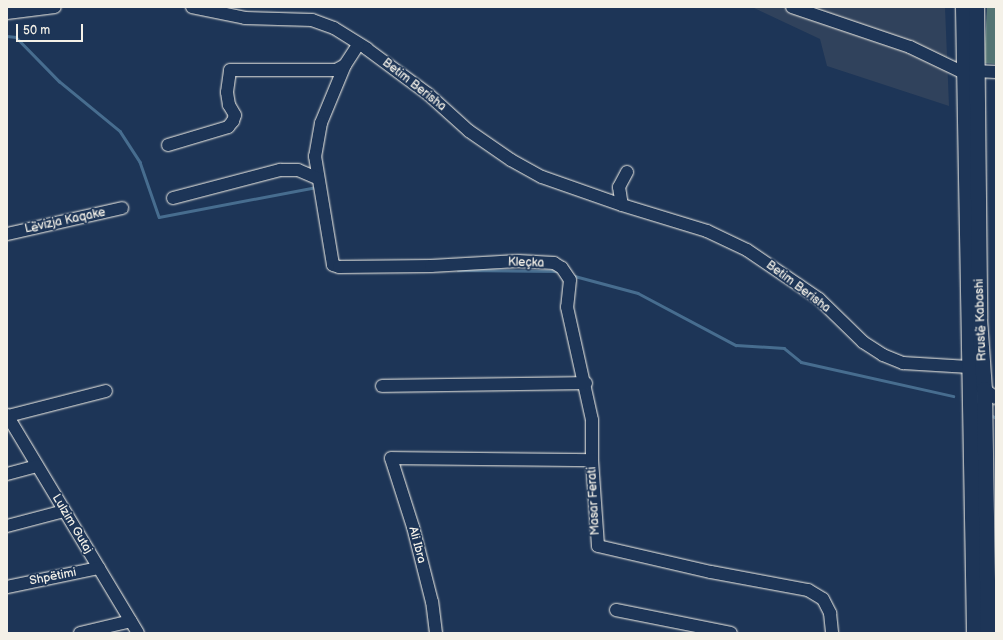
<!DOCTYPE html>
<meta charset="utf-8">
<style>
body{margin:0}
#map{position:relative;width:1003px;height:640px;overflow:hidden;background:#1d3557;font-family:"Balsamiq Sans",sans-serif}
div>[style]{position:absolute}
.built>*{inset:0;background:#30425c}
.green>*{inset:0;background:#537474}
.stream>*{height:2.5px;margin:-1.25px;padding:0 1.25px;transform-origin:1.25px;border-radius:1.25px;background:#476d8f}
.roads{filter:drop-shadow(0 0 1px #f4f1e8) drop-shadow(0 0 1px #f4f1e8)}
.minor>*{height:12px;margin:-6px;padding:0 6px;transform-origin:6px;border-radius:6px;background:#1d3557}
.major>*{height:15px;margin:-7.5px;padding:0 7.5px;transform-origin:7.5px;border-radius:7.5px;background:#1d3557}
span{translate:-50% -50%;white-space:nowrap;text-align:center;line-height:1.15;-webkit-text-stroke:3.5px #1d3557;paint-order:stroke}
.street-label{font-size:12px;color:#f4f1e8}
.frame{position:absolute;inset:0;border:8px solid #f4f1e8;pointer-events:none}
.scale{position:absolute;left:16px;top:24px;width:67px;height:18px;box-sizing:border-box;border:2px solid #f4f1e8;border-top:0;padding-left:5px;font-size:12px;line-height:14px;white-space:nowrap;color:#f4f1e8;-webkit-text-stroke:3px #1d3557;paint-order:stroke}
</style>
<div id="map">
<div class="built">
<i style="clip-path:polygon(752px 7px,945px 7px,949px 106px,827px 66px,820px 39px)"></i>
</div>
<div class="green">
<i style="clip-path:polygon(987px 7px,996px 7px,996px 64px,984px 63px)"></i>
</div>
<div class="stream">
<i style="left:7px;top:36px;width:9px;rotate:6deg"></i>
<i style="left:16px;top:37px;width:62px;rotate:45.7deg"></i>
<i style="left:59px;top:81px;width:79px;rotate:39.3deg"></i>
<i style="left:120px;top:131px;width:37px;rotate:57deg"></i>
<i style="left:140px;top:162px;width:58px;rotate:70.9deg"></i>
<i style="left:159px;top:217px;width:160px;rotate:-10.8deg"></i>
<i style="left:458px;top:270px;width:99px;rotate:0.6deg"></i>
<i style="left:571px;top:275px;width:69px;rotate:15deg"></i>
<i style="left:638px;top:293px;width:111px;rotate:28deg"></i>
<i style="left:736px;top:345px;width:48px;rotate:3.6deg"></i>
<i style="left:784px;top:348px;width:22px;rotate:39deg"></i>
<i style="left:801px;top:362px;width:156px;rotate:12.6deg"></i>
<i style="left:991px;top:415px;width:6px;rotate:31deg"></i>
</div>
<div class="roads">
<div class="minor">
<i style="left:192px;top:7px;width:54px;rotate:11.7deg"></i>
<i style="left:245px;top:18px;width:67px;rotate:1.7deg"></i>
<i style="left:312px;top:20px;width:23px;rotate:20deg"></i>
<i style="left:334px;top:28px;width:39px;rotate:32deg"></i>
<i style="left:367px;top:49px;width:76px;rotate:36.4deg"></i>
<i style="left:428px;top:94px;width:55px;rotate:42.1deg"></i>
<i style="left:469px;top:131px;width:51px;rotate:34.6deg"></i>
<i style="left:511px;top:160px;width:35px;rotate:29deg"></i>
<i style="left:542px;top:177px;width:85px;rotate:19.3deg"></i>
<i style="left:792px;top:7px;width:125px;rotate:18.7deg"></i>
<i style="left:910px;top:47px;width:58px;rotate:25.7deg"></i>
<i style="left:7px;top:13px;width:48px;rotate:-7.1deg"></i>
<i style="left:358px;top:45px;width:24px;rotate:123deg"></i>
<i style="left:345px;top:65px;width:63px;rotate:112.5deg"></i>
<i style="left:321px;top:123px;width:34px;rotate:100deg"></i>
<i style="left:315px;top:156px;width:110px;rotate:80.6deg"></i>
<i style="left:333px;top:265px;width:6px;rotate:18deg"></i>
<i style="left:339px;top:267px;width:92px;rotate:-0.6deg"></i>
<i style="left:431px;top:266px;width:87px;rotate:-3.3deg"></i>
<i style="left:518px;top:261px;width:36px;rotate:3deg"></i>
<i style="left:554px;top:263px;width:9px;rotate:32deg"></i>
<i style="left:562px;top:268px;width:14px;rotate:56deg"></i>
<i style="left:570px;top:280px;width:27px;rotate:96deg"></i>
<i style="left:567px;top:307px;width:116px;rotate:77.5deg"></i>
<i style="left:592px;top:420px;width:40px;rotate:90deg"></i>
<i style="left:975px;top:71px;width:21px;rotate:3deg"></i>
<i style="left:168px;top:145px;width:63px;rotate:-16.7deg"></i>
<i style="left:228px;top:127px;width:8px;rotate:-50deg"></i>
<i style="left:233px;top:121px;width:6px;rotate:-72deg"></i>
<i style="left:235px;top:115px;width:12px;rotate:-121deg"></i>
<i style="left:229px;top:105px;width:13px;rotate:-99deg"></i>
<i style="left:227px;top:92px;width:22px;rotate:-82deg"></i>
<i style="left:230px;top:70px;width:106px"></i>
<i style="left:336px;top:70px;width:10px;rotate:-29deg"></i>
<i style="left:627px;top:172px;width:17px;rotate:118deg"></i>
<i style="left:619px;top:187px;width:18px;rotate:81deg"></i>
<i style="left:622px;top:205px;width:89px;rotate:17deg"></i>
<i style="left:707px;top:231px;width:44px;rotate:25.4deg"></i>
<i style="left:747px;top:250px;width:87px;rotate:34.2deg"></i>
<i style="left:819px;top:299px;width:62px;rotate:44.3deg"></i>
<i style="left:863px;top:342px;width:24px;rotate:33deg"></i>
<i style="left:883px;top:355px;width:22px;rotate:22deg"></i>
<i style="left:903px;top:363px;width:66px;rotate:3.5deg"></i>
<i style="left:173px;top:198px;width:111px;rotate:-14.7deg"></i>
<i style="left:280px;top:170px;width:18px"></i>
<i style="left:298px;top:170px;width:21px;rotate:23deg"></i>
<i style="left:7px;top:234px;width:118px;rotate:-12.7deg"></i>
<i style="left:382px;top:386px;width:204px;rotate:-0.8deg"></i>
<i style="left:984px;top:389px;width:15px;rotate:37deg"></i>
<i style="left:7px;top:415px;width:254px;rotate:59deg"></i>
<i style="left:8px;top:416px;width:101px;rotate:-14.3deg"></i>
<i style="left:7px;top:474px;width:31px;rotate:-15deg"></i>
<i style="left:7px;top:526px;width:59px;rotate:-14.7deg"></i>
<i style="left:7px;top:587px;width:94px;rotate:-11.7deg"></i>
<i style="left:616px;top:610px;width:117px;rotate:11.3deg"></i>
<i style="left:80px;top:633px;width:52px;rotate:-13.2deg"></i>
<i style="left:436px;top:633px;width:31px;rotate:-97deg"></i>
<i style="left:432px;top:602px;width:77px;rotate:-104.2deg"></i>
<i style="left:413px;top:527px;width:72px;rotate:-107.7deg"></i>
<i style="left:391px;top:458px;width:201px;rotate:0.6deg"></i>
<i style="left:592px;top:460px;width:86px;rotate:86deg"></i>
<i style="left:598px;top:546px;width:116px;rotate:13deg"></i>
<i style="left:711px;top:572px;width:99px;rotate:10.5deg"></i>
<i style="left:808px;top:590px;width:17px;rotate:31deg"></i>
<i style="left:823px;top:599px;width:16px;rotate:63deg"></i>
<i style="left:830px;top:613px;width:20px;rotate:84deg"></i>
</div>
<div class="major">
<i style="left:963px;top:7px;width:626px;rotate:88.99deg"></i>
<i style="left:976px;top:7px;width:311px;rotate:89.4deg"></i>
<i style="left:979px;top:318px;width:71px;rotate:86deg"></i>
<i style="left:984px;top:389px;width:244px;rotate:89.1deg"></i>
</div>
</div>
<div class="street-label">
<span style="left:414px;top:85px;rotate:38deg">Betim Berisha</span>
<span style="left:65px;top:221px;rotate:-12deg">Lëvizja Kaqake</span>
<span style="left:526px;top:263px;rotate:2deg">Kleçka</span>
<span style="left:798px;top:287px;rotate:37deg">Betim Berisha</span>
<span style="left:981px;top:320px;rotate:-92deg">Rrustë Kabashi</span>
<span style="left:594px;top:501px;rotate:-93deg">Masar Ferati</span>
<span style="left:72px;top:524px;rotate:59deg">Lulzim Gutaj</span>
<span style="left:417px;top:545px;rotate:75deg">Ali Ibra</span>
<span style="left:53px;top:577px;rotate:-11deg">Shpëtimi</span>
</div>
<div class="frame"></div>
<div class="scale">50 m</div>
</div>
